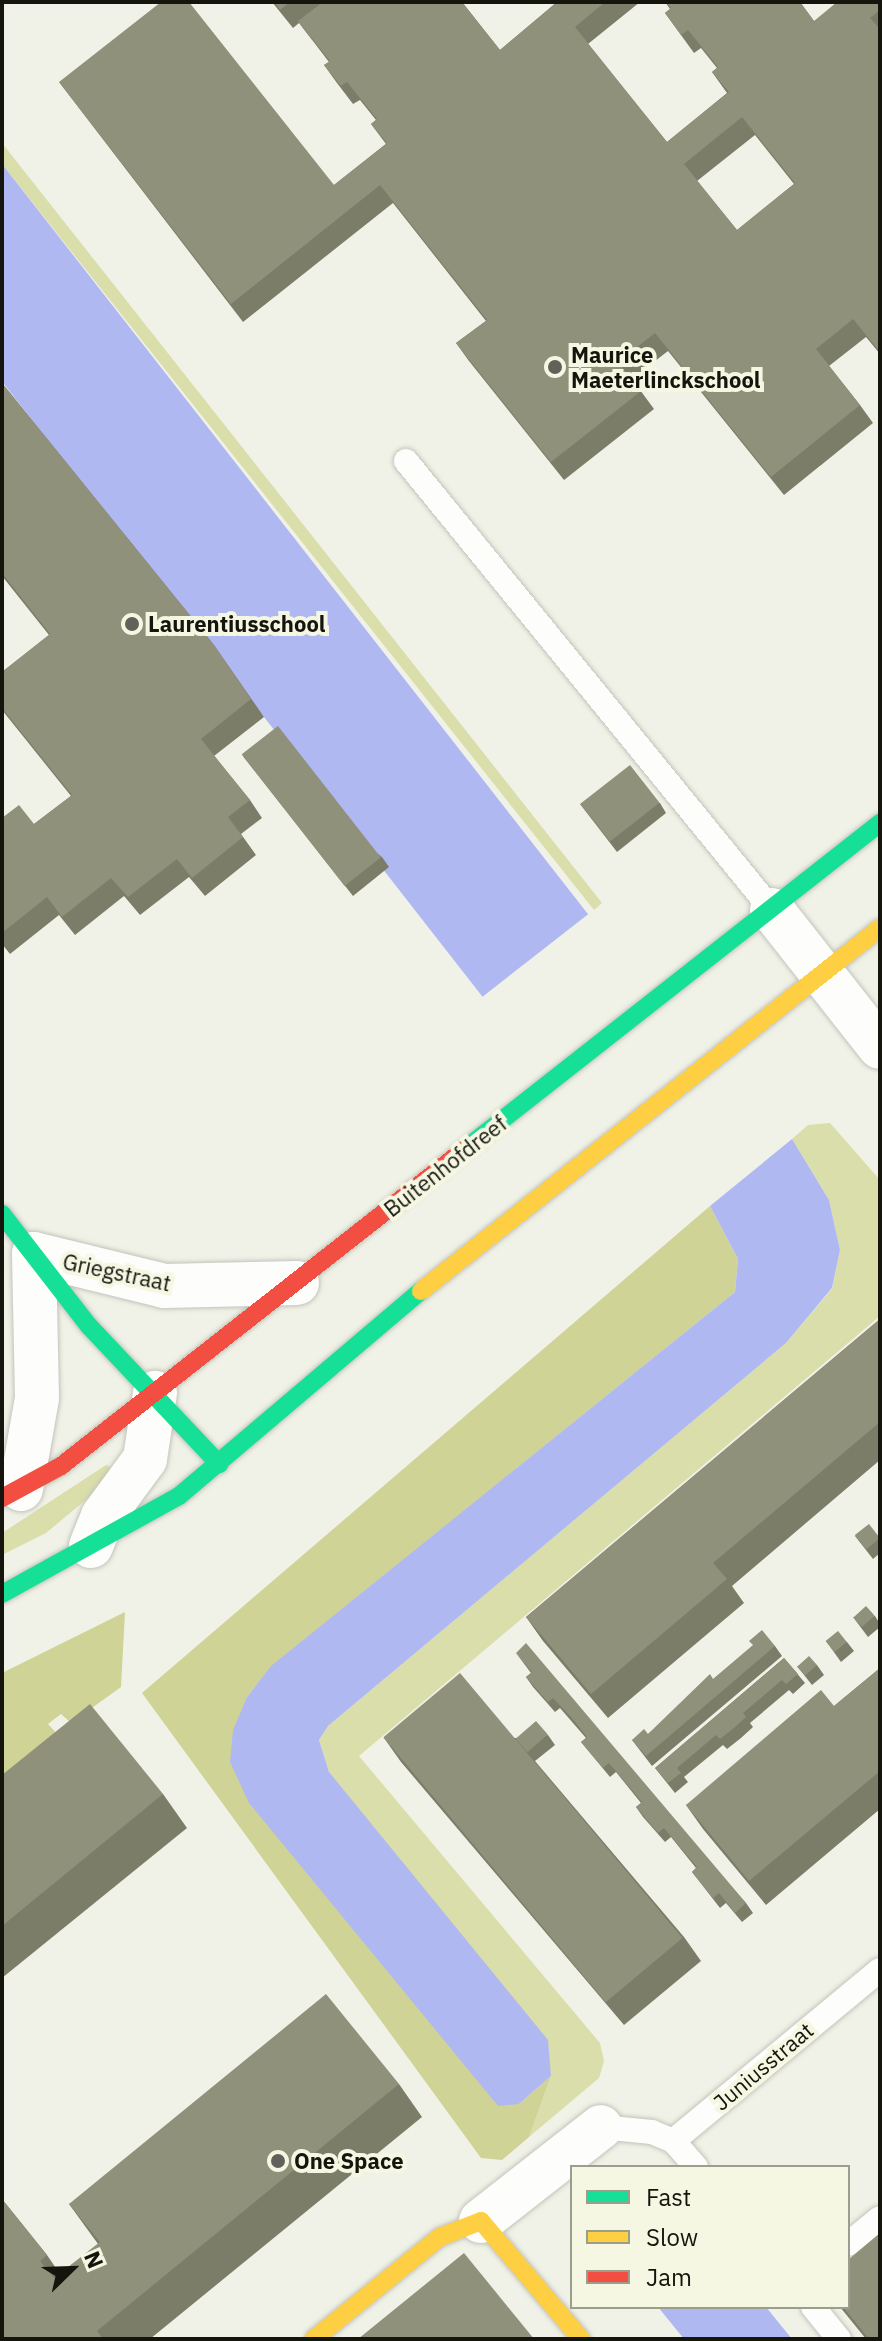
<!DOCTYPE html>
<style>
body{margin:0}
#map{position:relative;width:882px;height:2341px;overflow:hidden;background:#f1f2e7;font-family:"IBM Plex Sans",sans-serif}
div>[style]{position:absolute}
.green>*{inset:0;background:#dadeaa}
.forest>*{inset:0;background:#cfd395}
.water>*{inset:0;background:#b0b8f2;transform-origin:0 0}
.roads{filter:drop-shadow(0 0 2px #c3c4bc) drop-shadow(0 0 2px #c3c4bc)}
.lane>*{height:24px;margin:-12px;padding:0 12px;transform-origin:12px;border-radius:12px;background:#fdfdfb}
.street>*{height:44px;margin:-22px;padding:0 22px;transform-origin:22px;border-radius:22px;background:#fdfdfb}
.fast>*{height:18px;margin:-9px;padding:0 9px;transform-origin:9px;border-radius:9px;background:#16e098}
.slow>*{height:18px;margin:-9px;padding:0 9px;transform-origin:9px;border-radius:9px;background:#ffcf43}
.jam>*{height:18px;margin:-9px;padding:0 9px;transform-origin:9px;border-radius:9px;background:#f24e42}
.wall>*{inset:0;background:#7c7d69}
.building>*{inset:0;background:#90917a;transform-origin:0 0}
.dots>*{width:22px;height:22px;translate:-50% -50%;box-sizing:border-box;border:4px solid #f5f7e2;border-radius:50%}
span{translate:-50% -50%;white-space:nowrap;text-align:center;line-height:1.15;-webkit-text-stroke:8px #f5f7e2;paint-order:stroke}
.poi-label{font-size:22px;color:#15150e;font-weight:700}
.left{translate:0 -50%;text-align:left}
.street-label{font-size:22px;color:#15150e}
.frame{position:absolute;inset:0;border:4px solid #15150e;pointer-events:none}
.legend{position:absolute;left:570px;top:2165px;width:280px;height:144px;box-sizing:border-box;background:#f5f7e2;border:2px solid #9b9d8d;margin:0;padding:10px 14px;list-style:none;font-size:24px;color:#15150e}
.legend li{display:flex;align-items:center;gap:16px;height:40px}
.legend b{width:40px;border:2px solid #9b9d8d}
.north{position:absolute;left:32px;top:2229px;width:80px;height:80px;-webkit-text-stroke:6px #f5f7e2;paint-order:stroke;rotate:67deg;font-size:22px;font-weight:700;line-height:32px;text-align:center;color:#15150e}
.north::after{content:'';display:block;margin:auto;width:28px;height:36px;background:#15150e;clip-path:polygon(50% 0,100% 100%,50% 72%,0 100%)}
</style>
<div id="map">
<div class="green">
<i style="clip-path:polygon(2px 143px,602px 903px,594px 910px,2px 164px)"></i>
<i style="clip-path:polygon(830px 1123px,880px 1180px,880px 1316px,359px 1756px,600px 2043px,604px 2061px,599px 2078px,529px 2137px,551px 2076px,329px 1772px,319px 1740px,328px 1726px,786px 1343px,832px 1289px,840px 1250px,829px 1200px,792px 1139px,808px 1125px)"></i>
<i style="clip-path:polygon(106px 1465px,118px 1471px,112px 1478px,46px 1533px,2px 1555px,2px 1533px)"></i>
</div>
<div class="forest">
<i style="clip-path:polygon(710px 1206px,738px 1259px,735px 1292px,272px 1666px,247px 1697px,519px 2104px,551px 2076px,529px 2137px,502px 2160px,481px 2158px,142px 1693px)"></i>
<i style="clip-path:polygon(125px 1612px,121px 1687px,71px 1723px,61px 1714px,48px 1724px,57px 1734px,2px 1779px,2px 1673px)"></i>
</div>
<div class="water">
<i style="left:2px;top:164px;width:952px;height:134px;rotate:52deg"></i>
<i style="clip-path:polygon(792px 1139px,829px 1200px,840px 1250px,832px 1288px,786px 1343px,328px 1726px,319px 1740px,329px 1772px,548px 2040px,551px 2076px,519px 2104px,498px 2106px,249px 1803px,230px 1762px,233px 1730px,247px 1697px,271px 1666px,735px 1292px,738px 1259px,710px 1206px)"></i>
<i style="clip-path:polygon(658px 2307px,766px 2307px,792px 2339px,684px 2339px)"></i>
</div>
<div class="roads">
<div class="lane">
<i style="left:406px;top:461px;width:579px;rotate:50.81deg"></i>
<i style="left:601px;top:2127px;width:51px;rotate:5.6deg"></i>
<i style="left:652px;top:2132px;width:23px;rotate:23deg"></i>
<i style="left:696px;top:2167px;width:35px;rotate:-131deg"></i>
<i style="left:673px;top:2141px;width:268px;rotate:-39.6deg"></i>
<i style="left:848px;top:2244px;width:41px;rotate:-39.1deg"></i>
<i style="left:813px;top:2307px;width:41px;rotate:50.9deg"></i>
</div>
<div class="street">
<i style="left:772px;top:910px;width:174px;rotate:51.8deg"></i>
<i style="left:21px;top:1489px;width:92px;rotate:-80deg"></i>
<i style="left:37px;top:1398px;width:144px;rotate:-91.2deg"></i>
<i style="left:34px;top:1254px;width:134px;rotate:13.8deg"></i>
<i style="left:164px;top:1286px;width:133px;rotate:-1.3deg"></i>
<i style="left:91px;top:1546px;width:32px;rotate:-68deg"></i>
<i style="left:103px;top:1516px;width:71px;rotate:-53.6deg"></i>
<i style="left:145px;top:1459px;width:67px;rotate:-81.4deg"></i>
<i style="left:481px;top:2221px;width:152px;rotate:-38.1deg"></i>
</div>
<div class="fast">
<i style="left:465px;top:1149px;width:528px;rotate:-38.15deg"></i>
<i style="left:2px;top:1214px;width:142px;rotate:52.2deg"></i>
<i style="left:89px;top:1326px;width:190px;rotate:46.7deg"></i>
<i style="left:2px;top:1594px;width:202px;rotate:-29deg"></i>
<i style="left:179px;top:1496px;width:317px;rotate:-40.3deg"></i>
</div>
<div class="slow">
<i style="left:421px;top:1291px;width:585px;rotate:-38.34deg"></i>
<i style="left:314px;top:2339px;width:162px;rotate:-39deg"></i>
<i style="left:440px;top:2237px;width:44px;rotate:-21.3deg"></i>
<i style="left:481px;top:2221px;width:155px;rotate:49.7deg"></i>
</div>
<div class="jam">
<i style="left:2px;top:1498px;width:67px;rotate:-28.5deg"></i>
<i style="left:61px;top:1466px;width:514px;rotate:-38.12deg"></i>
</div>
</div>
<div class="wall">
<i style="clip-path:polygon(evenodd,272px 2px,462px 2px,500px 50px,557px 2px,640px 2px,588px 44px,667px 142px,727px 93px,712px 72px,717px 68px,701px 48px,694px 53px,665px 13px,670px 9px,665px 2px,800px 2px,814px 21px,880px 2px,880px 354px,866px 337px,829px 366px,860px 405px,873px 423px,784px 495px,668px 351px,632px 379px,654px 409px,564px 480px,469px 361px,456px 343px,486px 321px,393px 203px,243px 322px,59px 82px,334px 185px,386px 144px,371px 124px,376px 120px,360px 100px,353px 104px,337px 83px,324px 65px,329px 62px,299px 23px,293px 28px,272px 2px,755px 135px,794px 184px,737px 230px,697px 181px,755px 135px)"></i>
<i style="clip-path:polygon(2px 383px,214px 645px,264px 717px,214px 756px,250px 800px,262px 818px,241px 834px,256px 855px,205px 896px,189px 877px,140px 915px,124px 896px,75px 935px,59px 915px,10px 954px,2px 944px,2px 818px,34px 824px,71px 796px,2px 710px,2px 672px,49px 635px,2px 576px)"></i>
<i style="clip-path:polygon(242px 755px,382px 857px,389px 867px,353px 896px)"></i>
<i style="clip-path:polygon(660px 803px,666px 813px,617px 852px,580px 804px)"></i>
<i style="clip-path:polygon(880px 1319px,880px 1460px,732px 1586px,744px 1603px,608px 1718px,543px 1641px,526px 1617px)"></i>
<i style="clip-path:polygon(855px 1536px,880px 1537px,880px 1553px,873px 1559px)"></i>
<i style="clip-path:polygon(875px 1616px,880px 1624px,880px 1627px,868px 1637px,853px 1617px)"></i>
<i style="clip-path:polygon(826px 1641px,847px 1642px,854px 1651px,841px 1662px)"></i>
<i style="clip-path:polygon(753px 1646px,775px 1646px,782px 1656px,652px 1766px,632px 1740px,648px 1734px)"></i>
<i style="clip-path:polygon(516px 1653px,746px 1903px,753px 1913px,742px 1922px,726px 1903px,720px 1908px,692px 1872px,696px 1868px,671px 1837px,665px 1842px,643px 1817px,636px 1807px,641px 1803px,616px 1772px,610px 1777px,581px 1742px,586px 1738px,560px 1708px,555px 1712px,533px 1687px,526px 1677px,531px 1673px)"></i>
<i style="clip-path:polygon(784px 1658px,805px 1683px,793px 1694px,789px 1690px,750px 1723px,753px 1727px,741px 1738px,727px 1749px,723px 1745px,684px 1777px,688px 1782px,675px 1793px,655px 1768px)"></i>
<i style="clip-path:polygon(817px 1665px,824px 1675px,812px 1685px,797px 1666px)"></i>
<i style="clip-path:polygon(880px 1668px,880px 1809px,766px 1905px,703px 1829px,686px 1805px,834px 1706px)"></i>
<i style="clip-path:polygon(548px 1735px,555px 1745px,535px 1761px,684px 1937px,701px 1961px,624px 2025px,401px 1762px,384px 1738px,515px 1738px)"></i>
<i style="clip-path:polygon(2px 1775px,163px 1794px,187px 1828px,2px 1978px)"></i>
<i style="clip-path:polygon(399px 2084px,422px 2117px,150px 2339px,2px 2339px,2px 2199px,47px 2255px,60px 2274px,98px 2244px,69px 2204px)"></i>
<i style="clip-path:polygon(840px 2307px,848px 2307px,880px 2339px,866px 2339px)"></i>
</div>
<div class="building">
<i style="clip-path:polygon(evenodd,161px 2px,189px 2px,334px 185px,387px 143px,371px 124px,377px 119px,347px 82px,341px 86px,324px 65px,330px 61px,298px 21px,323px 2px,462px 2px,500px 50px,557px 2px,605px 2px,575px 27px,667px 142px,729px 92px,712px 72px,718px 67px,688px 30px,681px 35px,665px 13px,671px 8px,666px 2px,800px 2px,814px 21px,837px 2px,880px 2px,880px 10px,870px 18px,880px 29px,880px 352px,853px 319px,816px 349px,860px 405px,771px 477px,655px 333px,618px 362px,641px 391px,551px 462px,456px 343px,487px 320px,380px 185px,231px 304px,59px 82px,161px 2px,742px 117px,795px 183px,737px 230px,684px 164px,742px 117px)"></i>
<i style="clip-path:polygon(274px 2px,290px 2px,280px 10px)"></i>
<i style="clip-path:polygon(2px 383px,214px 645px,251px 699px,201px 739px,250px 800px,228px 817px,243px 837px,192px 878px,177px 859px,128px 897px,111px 878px,62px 917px,47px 897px,2px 933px,2px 818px,19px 805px,34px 824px,72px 795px,2px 708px,2px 672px,50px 634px,2px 573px)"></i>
<i style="left:278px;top:726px;width:167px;height:46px;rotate:52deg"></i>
<i style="left:630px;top:765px;width:48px;height:63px;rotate:52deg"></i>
<i style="clip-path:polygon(880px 1319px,880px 1422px,713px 1563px,727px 1579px,591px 1694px,526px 1617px)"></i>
<i style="left:869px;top:1524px;width:18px;height:18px;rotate:52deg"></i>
<i style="left:866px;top:1606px;width:13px;height:17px;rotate:48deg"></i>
<i style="clip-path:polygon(762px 1630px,775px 1646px,646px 1756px,632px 1740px,644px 1729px,648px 1734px,710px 1674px,713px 1679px,753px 1645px,749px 1641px)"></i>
<i style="left:838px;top:1631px;width:14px;height:16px;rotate:51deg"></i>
<i style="clip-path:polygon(526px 1643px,746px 1903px,735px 1913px,719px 1893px,713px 1898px,692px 1872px,697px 1867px,664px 1828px,658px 1833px,636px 1807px,642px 1802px,609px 1763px,603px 1768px,581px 1742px,587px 1737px,571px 1717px,553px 1698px,548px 1702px,526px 1677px,532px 1672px,516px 1653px)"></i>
<i style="left:809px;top:1656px;width:12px;height:16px;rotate:48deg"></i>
<i style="clip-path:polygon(784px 1658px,798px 1674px,786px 1684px,782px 1680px,743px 1713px,746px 1717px,734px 1728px,720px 1739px,716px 1735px,677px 1768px,681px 1773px,668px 1783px,655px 1768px)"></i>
<i style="clip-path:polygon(880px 1668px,880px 1771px,749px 1881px,686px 1805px,821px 1690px,834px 1706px)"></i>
<i style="left:460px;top:1673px;width:346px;height:100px;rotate:50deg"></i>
<i style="clip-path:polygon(90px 1704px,163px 1794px,2px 1926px,2px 1775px)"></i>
<i style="left:536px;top:1721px;width:18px;height:27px;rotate:49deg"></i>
<i style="clip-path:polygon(326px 1994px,399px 2084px,97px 2331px,103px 2339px,2px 2339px,2px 2199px,47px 2255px,40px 2261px,54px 2278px,100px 2242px,69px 2204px)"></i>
<i style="clip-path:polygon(880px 2233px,880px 2339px,869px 2339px,843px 2307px,848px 2307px,848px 2260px)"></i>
<i style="clip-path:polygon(464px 2253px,534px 2339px,358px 2339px)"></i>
</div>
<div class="dots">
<i style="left:555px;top:367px;background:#62625a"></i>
<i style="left:132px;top:624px;background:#62625a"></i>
<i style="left:278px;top:2161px;background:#62625a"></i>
</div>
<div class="poi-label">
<span class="left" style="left:571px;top:367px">Maurice<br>Maeterlinckschool</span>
<span class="left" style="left:148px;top:624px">Laurentiusschool</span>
<span class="left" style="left:294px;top:2161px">One Space</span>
</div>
<div class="street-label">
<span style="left:445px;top:1166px;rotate:-38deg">Buitenhofdreef</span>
<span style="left:117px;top:1272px;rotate:12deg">Griegstraat</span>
<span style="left:763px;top:2066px;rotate:-40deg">Juniusstraat</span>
</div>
<div class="frame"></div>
<ul class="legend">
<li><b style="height:10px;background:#16e098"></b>Fast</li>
<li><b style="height:10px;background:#ffcf43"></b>Slow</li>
<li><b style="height:10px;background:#f24e42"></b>Jam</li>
</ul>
<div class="north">N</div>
</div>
